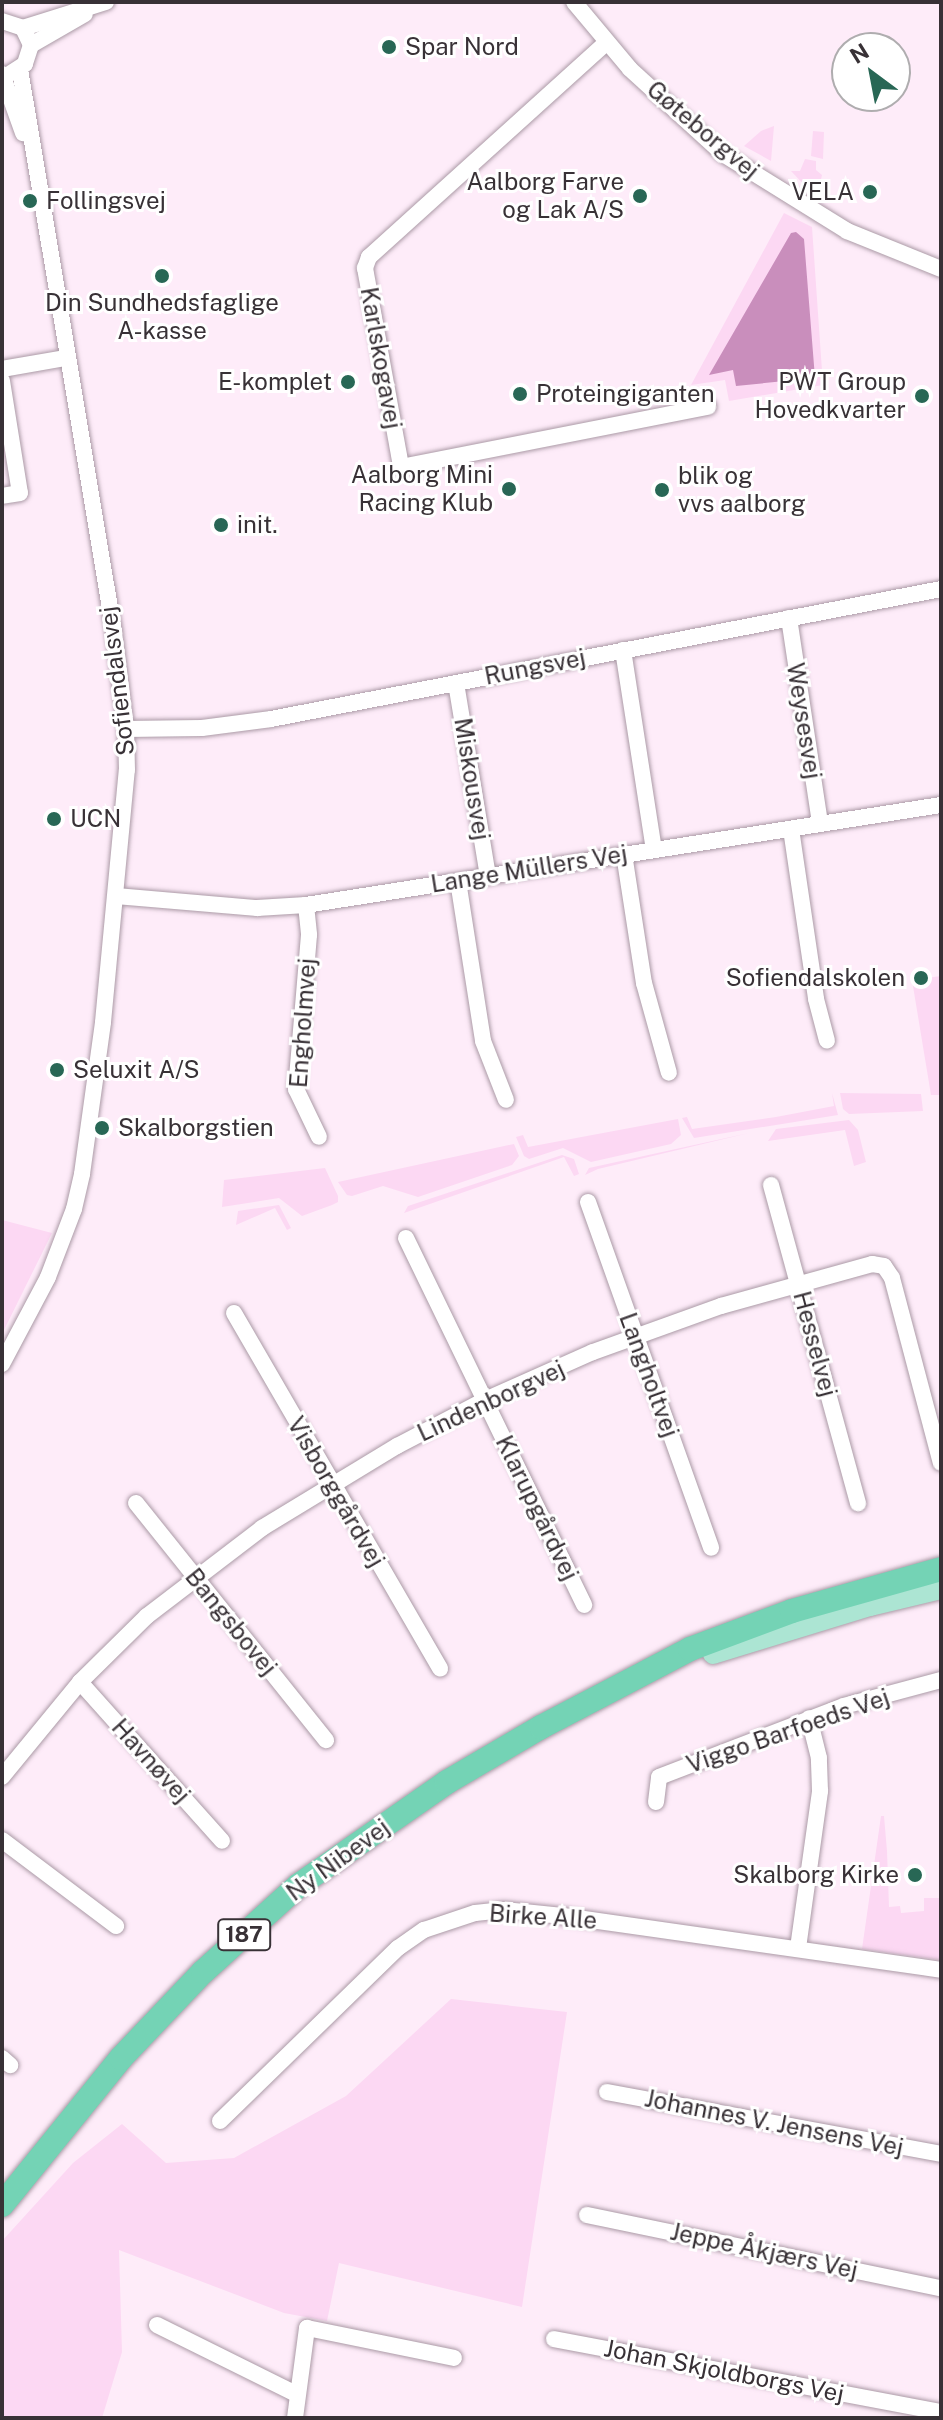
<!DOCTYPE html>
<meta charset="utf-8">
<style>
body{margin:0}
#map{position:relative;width:943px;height:2420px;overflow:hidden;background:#feecf9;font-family:"Public Sans",sans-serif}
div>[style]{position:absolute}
.green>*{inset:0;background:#fcd8f3}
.water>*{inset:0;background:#c98ebc}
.roads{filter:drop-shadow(0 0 2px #ab9aa6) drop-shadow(0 0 2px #ab9aa6)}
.minor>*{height:16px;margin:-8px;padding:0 8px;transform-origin:8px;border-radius:8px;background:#fff}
.major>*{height:20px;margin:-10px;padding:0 10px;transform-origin:10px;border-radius:10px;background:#ace5d3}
.highway>*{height:24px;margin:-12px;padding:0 12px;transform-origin:12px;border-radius:12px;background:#74d3b5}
.dots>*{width:22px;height:22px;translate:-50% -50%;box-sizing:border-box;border:4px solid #fff;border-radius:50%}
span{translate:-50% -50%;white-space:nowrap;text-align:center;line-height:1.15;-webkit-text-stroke:6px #fff;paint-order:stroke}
.shield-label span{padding:2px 6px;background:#fff;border:2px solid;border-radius:6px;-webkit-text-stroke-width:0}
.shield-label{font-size:22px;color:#383136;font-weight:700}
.poi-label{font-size:24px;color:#383136}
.left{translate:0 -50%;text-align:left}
.right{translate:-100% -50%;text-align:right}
.street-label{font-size:24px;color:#383136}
.frame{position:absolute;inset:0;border:4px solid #383136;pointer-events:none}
.north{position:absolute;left:831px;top:32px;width:80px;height:80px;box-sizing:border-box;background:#fff;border:2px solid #afadaf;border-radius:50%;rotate:328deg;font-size:22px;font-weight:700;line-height:32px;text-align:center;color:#383136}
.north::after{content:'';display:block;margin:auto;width:28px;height:36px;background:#286755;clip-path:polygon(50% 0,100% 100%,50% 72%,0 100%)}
</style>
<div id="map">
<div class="green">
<i style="clip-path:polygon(774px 126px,771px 161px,744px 146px,761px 131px)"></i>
<i style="clip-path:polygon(813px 131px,824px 132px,823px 159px,811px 156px)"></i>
<i style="clip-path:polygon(805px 159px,816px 161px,816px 170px,822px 175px,818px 193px,807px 188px,791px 171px,800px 171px)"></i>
<i style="clip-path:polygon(784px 213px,812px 227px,823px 385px,729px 401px,725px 380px,691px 385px)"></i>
<i style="clip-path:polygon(941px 976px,941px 1095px,931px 1095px,912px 980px)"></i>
<i style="clip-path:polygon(832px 1093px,838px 1115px,694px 1138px,682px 1118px,687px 1117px,692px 1129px,776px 1117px,834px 1106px)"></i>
<i style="clip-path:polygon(840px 1093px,921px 1094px,923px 1111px,849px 1114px,843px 1109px)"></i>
<i style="clip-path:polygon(678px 1119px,681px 1135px,671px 1144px,591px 1162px,563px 1148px,529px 1159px,524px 1156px,516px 1137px,523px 1135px,528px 1147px)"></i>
<i style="clip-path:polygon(849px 1120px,858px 1130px,866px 1162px,854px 1166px,845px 1130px,768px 1141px,776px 1129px)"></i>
<i style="clip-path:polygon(749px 1133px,598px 1169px,585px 1175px,589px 1168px)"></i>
<i style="clip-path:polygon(514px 1144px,519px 1156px,512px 1165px,418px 1197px,383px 1186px,352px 1196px,347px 1195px,338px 1182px)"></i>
<i style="clip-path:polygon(562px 1155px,574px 1159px,579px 1174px,574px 1176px,564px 1157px,404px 1213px,408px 1206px)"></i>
<i style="clip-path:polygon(325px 1168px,338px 1196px,338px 1202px,332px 1205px,302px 1216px,279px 1198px,222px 1207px,224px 1180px)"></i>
<i style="clip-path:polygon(279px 1205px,291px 1228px,287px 1230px,275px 1208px,236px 1225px,238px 1211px)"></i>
<i style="clip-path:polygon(2px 1220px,52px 1233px,2px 1334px)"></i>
<i style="clip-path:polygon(881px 1816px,884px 1816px,887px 1851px,889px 1907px,900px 1906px,901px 1913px,924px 1911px,924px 1898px,941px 1898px,941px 1960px,862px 1949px)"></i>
<i style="clip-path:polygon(451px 1999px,567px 2012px,522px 2307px,339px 2263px,327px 2321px,284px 2313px,119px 2250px,122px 2352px,102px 2418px,2px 2418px,2px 2241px,73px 2163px,122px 2124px,166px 2163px,234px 2158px,346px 2096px)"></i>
</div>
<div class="water">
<i style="clip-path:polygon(796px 232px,804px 239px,815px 378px,736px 386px,733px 370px,709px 375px,791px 233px)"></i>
</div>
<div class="roads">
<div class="minor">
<i style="left:574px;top:2px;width:87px;rotate:50.1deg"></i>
<i style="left:630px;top:69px;width:126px;rotate:42.4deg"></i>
<i style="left:723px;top:154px;width:146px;rotate:31.8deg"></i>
<i style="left:847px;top:231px;width:101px;rotate:22deg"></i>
<i style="left:2px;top:21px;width:22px;rotate:18deg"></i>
<i style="left:23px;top:28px;width:19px;rotate:65deg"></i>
<i style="left:31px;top:45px;width:20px;rotate:108deg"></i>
<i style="left:25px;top:64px;width:17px;rotate:147deg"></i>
<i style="left:23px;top:28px;width:87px;rotate:-17.4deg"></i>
<i style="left:607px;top:42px;width:321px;rotate:137.9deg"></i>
<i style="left:369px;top:257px;width:12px;rotate:110deg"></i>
<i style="left:365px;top:268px;width:202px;rotate:79.7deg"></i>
<i style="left:401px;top:467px;width:313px;rotate:-11.1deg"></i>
<i style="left:31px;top:45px;width:62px;rotate:-29.9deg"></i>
<i style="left:2px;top:74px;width:63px;rotate:70.4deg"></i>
<i style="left:2px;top:369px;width:65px;rotate:-9.8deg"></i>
<i style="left:2px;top:381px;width:113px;rotate:80.9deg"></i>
<i style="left:20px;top:493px;width:18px;rotate:171deg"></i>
<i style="left:789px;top:618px;width:208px;rotate:81.4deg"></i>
<i style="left:623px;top:650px;width:202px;rotate:81.2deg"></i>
<i style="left:456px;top:683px;width:196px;rotate:80.6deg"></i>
<i style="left:126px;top:729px;width:76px;rotate:-0.8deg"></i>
<i style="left:202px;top:728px;width:70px;rotate:-7.4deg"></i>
<i style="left:271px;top:719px;width:682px;rotate:-10.98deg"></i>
<i style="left:791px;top:829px;width:172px;rotate:81.6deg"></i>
<i style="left:816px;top:999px;width:43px;rotate:75.3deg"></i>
<i style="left:624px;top:854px;width:131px;rotate:81.2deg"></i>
<i style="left:644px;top:983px;width:93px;rotate:74.5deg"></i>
<i style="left:458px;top:881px;width:162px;rotate:81.1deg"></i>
<i style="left:483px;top:1041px;width:63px;rotate:68.7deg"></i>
<i style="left:116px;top:896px;width:142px;rotate:4.9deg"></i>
<i style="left:257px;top:908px;width:49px;rotate:-3.5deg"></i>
<i style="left:306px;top:905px;width:643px;rotate:-8.95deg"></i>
<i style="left:306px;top:905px;width:30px;rotate:84deg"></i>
<i style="left:309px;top:935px;width:155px;rotate:94.8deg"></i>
<i style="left:296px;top:1089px;width:53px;rotate:64.4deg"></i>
<i style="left:771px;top:1185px;width:330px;rotate:74.7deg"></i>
<i style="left:588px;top:1202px;width:367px;rotate:70.4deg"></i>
<i style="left:406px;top:1238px;width:408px;rotate:64.1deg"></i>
<i style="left:234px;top:1313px;width:411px;rotate:59.9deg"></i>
<i style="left:2px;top:1364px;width:98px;rotate:-62.1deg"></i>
<i style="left:48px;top:1277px;width:73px;rotate:-69.1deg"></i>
<i style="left:74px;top:1209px;width:36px;rotate:-77deg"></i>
<i style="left:82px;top:1174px;width:153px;rotate:-82.1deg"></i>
<i style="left:103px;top:1022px;width:253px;rotate:-84.6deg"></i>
<i style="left:127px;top:770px;width:41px;rotate:-91.4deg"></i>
<i style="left:126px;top:729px;width:98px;rotate:-97.1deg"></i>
<i style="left:114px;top:632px;width:571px;rotate:-99.48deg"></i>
<i style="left:136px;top:1503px;width:304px;rotate:51.3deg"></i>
<i style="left:80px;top:1682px;width:213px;rotate:48.2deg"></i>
<i style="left:2px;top:1777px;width:123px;rotate:-50.6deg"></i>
<i style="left:80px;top:1682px;width:94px;rotate:-44.6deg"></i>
<i style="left:147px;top:1616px;width:145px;rotate:-37.4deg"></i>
<i style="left:262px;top:1528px;width:158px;rotate:-31.3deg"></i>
<i style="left:397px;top:1446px;width:99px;rotate:-27.6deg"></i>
<i style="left:485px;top:1400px;width:118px;rotate:-24deg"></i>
<i style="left:593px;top:1352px;width:136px;rotate:-19.8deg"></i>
<i style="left:721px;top:1306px;width:157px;rotate:-15.5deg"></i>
<i style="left:872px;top:1264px;width:12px;rotate:9deg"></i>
<i style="left:884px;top:1266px;width:14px;rotate:56deg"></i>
<i style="left:892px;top:1278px;width:191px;rotate:75.2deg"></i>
<i style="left:656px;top:1802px;width:25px;rotate:-83deg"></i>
<i style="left:659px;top:1777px;width:198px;rotate:-21deg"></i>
<i style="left:844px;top:1706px;width:100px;rotate:-15deg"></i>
<i style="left:2px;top:1840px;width:143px;rotate:37deg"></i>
<i style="left:798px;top:1948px;width:159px;rotate:-82deg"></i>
<i style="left:820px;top:1791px;width:33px;rotate:-92deg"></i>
<i style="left:819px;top:1758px;width:41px;rotate:-104deg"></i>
<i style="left:2px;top:2058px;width:11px;rotate:41deg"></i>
<i style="left:607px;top:2092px;width:340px;rotate:10.5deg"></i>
<i style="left:220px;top:2121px;width:248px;rotate:-44.2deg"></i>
<i style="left:398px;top:1948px;width:32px;rotate:-35deg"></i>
<i style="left:424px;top:1930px;width:54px;rotate:-18.4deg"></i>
<i style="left:475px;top:1913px;width:29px;rotate:-6deg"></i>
<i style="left:504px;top:1910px;width:59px;rotate:5.8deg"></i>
<i style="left:563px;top:1916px;width:382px;rotate:8.1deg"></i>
<i style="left:587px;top:2215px;width:361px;rotate:11.7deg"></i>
<i style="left:157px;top:2325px;width:155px;rotate:26.4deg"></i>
<i style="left:554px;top:2339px;width:394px;rotate:10.7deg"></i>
<i style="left:295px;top:2418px;width:91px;rotate:-82.4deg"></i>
<i style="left:307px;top:2328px;width:150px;rotate:11.5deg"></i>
</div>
<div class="major">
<i style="left:713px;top:1654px;width:164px;rotate:-17deg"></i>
<i style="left:870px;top:1606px;width:73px;rotate:-13.5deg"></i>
</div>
<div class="highway">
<i style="left:2px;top:2205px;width:189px;rotate:-51deg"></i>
<i style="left:121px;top:2058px;width:119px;rotate:-46.4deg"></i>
<i style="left:203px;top:1972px;width:130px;rotate:-42.2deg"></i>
<i style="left:299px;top:1885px;width:180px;rotate:-34.8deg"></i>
<i style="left:447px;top:1782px;width:109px;rotate:-30.3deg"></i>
<i style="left:541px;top:1727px;width:168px;rotate:-27.6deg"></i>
<i style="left:690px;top:1649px;width:109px;rotate:-20.4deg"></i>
<i style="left:792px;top:1611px;width:155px;rotate:-15.7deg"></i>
</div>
</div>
<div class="dots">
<i style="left:389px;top:47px;background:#286755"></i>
<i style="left:870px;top:192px;background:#286755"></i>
<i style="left:640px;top:196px;background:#286755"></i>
<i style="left:30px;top:201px;background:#286755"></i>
<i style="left:162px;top:276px;background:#286755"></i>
<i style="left:348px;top:382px;background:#286755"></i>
<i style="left:520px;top:394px;background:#286755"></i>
<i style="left:922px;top:396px;background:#286755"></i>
<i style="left:509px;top:489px;background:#286755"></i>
<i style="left:662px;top:490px;background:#286755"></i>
<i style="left:221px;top:525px;background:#286755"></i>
<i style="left:54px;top:819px;background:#286755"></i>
<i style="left:921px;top:978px;background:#286755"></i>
<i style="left:57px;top:1070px;background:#286755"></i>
<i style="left:102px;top:1128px;background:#286755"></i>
<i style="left:915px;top:1875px;background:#286755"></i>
</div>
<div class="shield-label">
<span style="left:244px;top:1935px">187</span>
</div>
<div class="poi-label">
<span class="left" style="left:405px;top:47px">Spar Nord</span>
<span class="right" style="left:624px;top:196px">Aalborg Farve<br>og Lak A/S</span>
<span class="right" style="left:854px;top:192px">VELA</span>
<span class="left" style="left:46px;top:201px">Follingsvej</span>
<span style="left:162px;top:317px">Din Sundhedsfaglige<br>A-kasse</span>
<span class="right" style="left:332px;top:382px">E-komplet</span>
<span class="right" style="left:906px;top:396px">PWT Group<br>Hovedkvarter</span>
<span class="left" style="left:536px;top:394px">Proteingiganten</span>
<span class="right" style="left:493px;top:489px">Aalborg Mini<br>Racing Klub</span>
<span class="left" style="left:678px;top:490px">blik og<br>vvs aalborg</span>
<span class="left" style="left:237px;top:525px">init.</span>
<span class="left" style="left:70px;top:819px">UCN</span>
<span class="right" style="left:905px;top:978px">Sofiendalskolen</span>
<span class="left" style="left:73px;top:1070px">Seluxit A/S</span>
<span class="left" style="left:118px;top:1128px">Skalborgstien</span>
<span class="right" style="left:899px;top:1875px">Skalborg Kirke</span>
</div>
<div class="street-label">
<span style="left:703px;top:130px;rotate:40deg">Gøteborgvej</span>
<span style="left:381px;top:358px;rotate:80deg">Karlskogavej</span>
<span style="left:535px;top:667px;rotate:-11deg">Rungsvej</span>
<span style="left:117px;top:681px;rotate:-97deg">Sofiendalsvej</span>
<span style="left:804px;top:721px;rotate:81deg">Weysesvej</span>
<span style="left:472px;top:779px;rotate:81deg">Miskousvej</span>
<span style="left:529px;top:869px;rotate:-9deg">Lange Müllers Vej</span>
<span style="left:303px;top:1023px;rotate:-86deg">Engholmvej</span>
<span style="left:815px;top:1344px;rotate:75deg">Hesselvej</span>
<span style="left:649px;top:1375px;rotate:70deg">Langholtvej</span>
<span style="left:491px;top:1401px;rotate:-25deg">Lindenborgvej</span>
<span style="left:336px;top:1492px;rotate:60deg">Visborggårdvej</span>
<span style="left:537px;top:1508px;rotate:64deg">Klarupgårdvej</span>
<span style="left:231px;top:1622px;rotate:51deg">Bangsbovej</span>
<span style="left:788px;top:1731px;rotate:-19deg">Viggo Barfoeds Vej</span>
<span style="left:151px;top:1761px;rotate:48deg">Havnøvej</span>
<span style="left:338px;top:1860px;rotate:-36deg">Ny Nibevej</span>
<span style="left:543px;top:1917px;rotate:4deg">Birke Alle</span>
<span style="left:774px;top:2123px;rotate:11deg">Johannes V. Jensens Vej</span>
<span style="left:764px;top:2251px;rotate:12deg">Jeppe Åkjærs Vej</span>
<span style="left:724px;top:2371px;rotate:11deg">Johan Skjoldborgs Vej</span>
</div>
<div class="frame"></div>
<div class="north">N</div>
</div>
